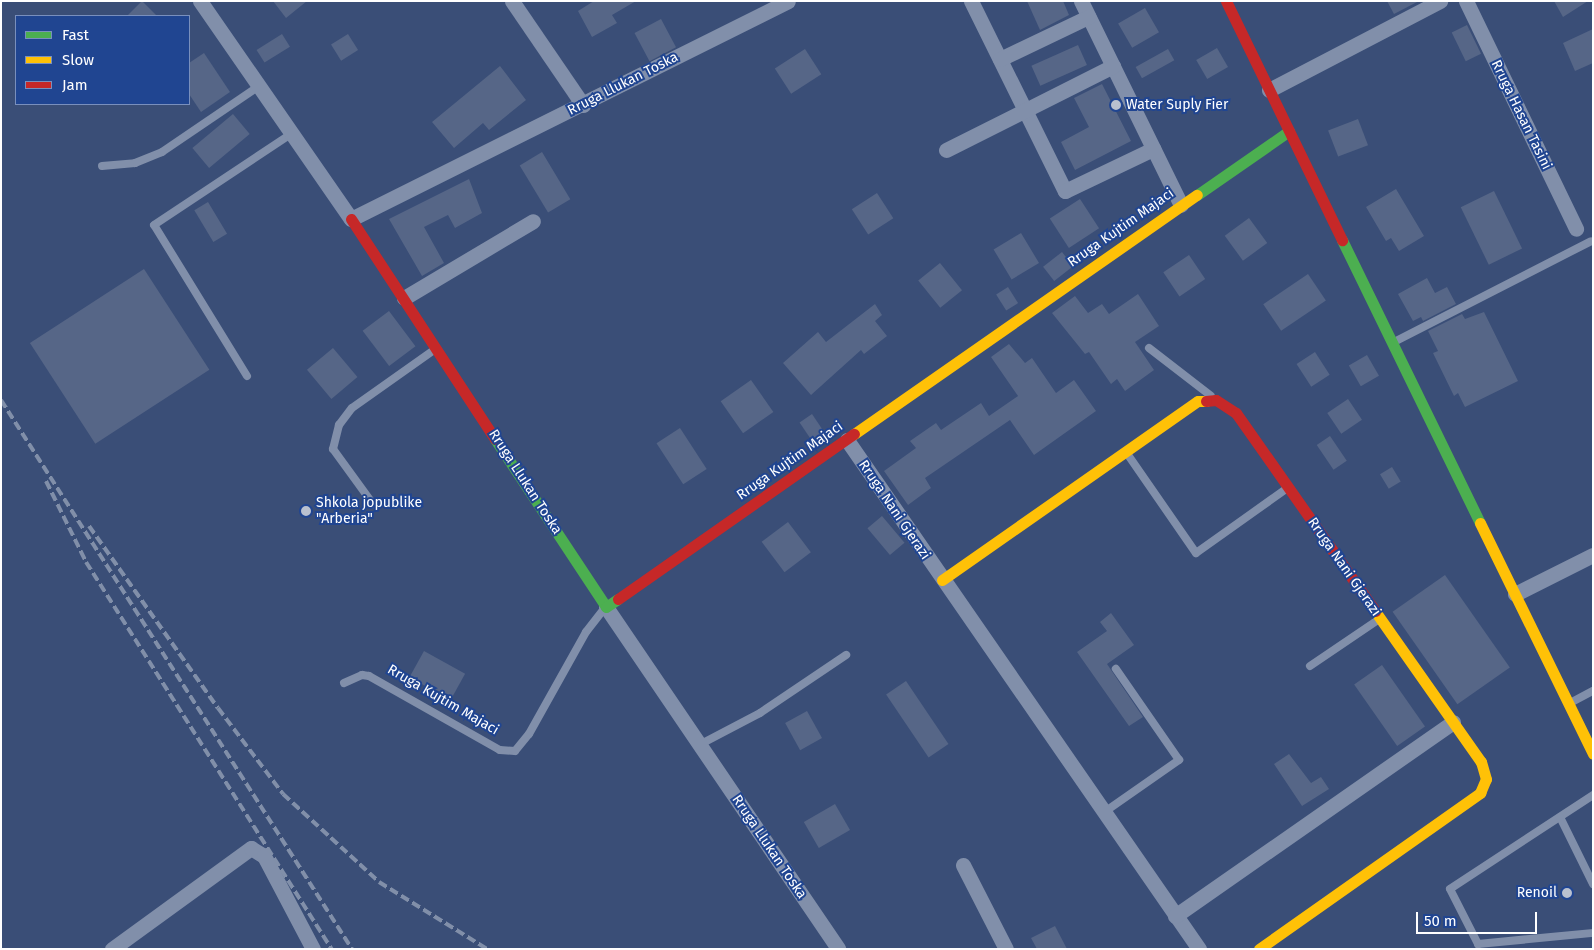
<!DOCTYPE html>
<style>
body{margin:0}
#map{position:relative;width:1594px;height:950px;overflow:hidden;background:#3a4e77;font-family:"Fira Sans",sans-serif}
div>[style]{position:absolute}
.building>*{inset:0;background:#566687;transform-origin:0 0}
.lane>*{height:8px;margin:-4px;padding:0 4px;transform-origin:4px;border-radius:4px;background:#818faa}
.street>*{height:15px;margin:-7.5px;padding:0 7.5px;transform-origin:7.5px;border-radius:7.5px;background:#818faa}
.fast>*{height:11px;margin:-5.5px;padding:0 5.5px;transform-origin:5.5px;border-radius:5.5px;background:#4caf50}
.slow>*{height:11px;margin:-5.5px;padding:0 5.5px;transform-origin:5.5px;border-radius:5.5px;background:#ffc107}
.jam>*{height:11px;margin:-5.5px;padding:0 5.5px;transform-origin:5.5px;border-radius:5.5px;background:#c62828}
.rail>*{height:4px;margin-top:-2px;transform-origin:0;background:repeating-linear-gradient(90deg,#818fa9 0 9px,transparent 0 13px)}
.dots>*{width:14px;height:14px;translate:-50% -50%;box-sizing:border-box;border:2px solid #204591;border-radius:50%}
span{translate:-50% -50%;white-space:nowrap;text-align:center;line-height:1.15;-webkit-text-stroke:4px #204591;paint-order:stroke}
.street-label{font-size:14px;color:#fff}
.poi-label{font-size:14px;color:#fff}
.left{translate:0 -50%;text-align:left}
.right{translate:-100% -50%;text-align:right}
.frame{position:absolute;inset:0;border:2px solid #fff;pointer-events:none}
.legend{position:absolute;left:15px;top:15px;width:175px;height:90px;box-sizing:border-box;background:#204591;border:1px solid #798fbd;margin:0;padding:6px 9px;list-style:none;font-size:15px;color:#fff}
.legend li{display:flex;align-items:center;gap:10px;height:25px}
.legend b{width:25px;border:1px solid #798fbd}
.scale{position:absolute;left:1416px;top:912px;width:121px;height:22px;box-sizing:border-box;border:2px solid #fff;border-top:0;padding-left:6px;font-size:15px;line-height:18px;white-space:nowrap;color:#fff;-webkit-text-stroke:4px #204591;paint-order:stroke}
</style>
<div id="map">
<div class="building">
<i style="clip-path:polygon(142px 1px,157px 16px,127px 16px)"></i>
<i style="clip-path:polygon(273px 1px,307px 1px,286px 18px)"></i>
<i style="clip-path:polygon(594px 1px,636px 1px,612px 15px,617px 23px,592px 37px,578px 11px)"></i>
<i style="clip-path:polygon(1027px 1px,1063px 1px,1069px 15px,1040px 30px)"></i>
<i style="clip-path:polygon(1387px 1px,1419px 1px,1394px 14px)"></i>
<i style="clip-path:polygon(1554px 1px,1588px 1px,1563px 17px)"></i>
<i style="left:1145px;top:8px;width:28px;height:31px;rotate:60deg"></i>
<i style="left:661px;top:19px;width:32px;height:30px;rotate:62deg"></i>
<i style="left:1467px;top:25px;width:32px;height:17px;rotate:64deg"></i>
<i style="clip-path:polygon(1593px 29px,1593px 63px,1575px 71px,1563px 43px)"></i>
<i style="left:282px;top:34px;width:15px;height:30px;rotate:58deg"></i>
<i style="left:348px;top:34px;width:19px;height:20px;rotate:58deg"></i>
<i style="left:1078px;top:45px;width:22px;height:51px;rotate:66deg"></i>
<i style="left:1217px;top:48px;width:22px;height:24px;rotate:60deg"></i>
<i style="left:805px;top:49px;width:30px;height:36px;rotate:57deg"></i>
<i style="left:1168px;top:49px;width:13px;height:37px;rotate:61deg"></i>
<i style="clip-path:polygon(204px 53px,230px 92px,201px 112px,189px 94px,189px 63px)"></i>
<i style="clip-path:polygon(500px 66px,526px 100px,489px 130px,483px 123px,454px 148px,432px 122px)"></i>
<i style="clip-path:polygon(1102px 84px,1131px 141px,1075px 170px,1061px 142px,1089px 127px,1074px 98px)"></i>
<i style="left:233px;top:114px;width:26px;height:53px;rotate:50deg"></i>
<i style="left:1358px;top:119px;width:28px;height:32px;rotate:69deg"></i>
<i style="left:542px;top:152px;width:55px;height:26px;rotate:59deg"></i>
<i style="clip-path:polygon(469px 179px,482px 213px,455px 228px,448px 215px,424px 227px,444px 263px,422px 276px,389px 219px)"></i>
<i style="clip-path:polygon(1396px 189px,1424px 236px,1399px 251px,1391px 238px,1386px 241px,1366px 207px)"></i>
<i style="left:1494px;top:191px;width:64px;height:37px;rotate:64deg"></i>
<i style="left:877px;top:193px;width:30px;height:30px;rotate:57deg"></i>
<i style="left:1080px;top:199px;width:35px;height:36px;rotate:57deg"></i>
<i style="left:208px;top:202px;width:37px;height:16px;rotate:59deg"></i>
<i style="left:1249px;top:218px;width:31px;height:30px;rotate:54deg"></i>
<i style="left:1021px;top:233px;width:35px;height:32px;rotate:59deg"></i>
<i style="left:1062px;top:252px;width:18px;height:24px;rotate:52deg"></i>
<i style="left:1189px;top:255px;width:29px;height:31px;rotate:56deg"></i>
<i style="left:940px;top:263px;width:35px;height:28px;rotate:51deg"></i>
<i style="left:144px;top:269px;width:120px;height:136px;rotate:57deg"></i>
<i style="left:1308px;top:274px;width:32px;height:54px;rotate:56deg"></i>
<i style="clip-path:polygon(1427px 278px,1435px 293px,1447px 287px,1456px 304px,1423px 321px,1421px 317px,1413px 321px,1398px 294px)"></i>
<i style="left:1008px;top:287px;width:19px;height:14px;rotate:58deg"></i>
<i style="clip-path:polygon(1138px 294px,1159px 326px,1135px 342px,1154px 370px,1125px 391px,1117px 379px,1111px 384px,1089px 352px,1085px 354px,1052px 313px,1075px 296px,1088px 313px,1102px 304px,1109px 314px)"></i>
<i style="clip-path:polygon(875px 304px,882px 315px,875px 321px,887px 336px,864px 354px,861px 350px,811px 395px,783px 363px,818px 332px,826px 342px)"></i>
<i style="left:389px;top:311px;width:44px;height:33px;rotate:53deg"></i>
<i style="clip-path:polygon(1484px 312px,1518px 381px,1465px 407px,1458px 393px,1454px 396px,1433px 353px,1438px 351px,1428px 331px,1462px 314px,1465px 319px)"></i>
<i style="clip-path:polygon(1009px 344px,1025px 363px,1032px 358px,1056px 393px,1074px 380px,1096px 411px,1034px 455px,1010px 420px,925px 478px,931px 488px,908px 505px,884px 471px,916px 448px,910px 441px,936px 423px,941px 430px,981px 403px,989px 416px,1018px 396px,991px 357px)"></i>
<i style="left:333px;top:348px;width:38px;height:34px;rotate:50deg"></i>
<i style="left:1315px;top:352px;width:27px;height:22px;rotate:57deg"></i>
<i style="left:1367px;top:355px;width:24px;height:21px;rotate:60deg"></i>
<i style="left:751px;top:380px;width:39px;height:37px;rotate:55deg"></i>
<i style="left:1348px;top:399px;width:25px;height:25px;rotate:56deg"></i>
<i style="left:812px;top:414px;width:22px;height:15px;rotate:56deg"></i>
<i style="left:680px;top:428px;width:49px;height:28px;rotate:57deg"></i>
<i style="left:1330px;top:436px;width:30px;height:16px;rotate:56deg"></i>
<i style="left:1392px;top:467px;width:17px;height:14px;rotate:59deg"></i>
<i style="left:882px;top:516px;width:35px;height:19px;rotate:50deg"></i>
<i style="left:788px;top:522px;width:38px;height:33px;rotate:53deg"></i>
<i style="left:1445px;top:575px;width:113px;height:64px;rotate:55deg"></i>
<i style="clip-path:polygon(1111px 613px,1134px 645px,1107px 664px,1143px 717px,1129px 726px,1077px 652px,1107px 631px,1100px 622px)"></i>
<i style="left:424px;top:651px;width:47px;height:30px;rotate:29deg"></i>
<i style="left:1382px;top:665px;width:75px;height:34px;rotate:55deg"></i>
<i style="left:906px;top:681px;width:76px;height:24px;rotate:56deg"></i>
<i style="left:807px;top:711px;width:31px;height:25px;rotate:61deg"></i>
<i style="clip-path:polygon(1289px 754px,1311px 783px,1321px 777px,1329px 789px,1302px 806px,1274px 764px)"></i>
<i style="left:835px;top:804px;width:30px;height:36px;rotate:60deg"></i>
<i style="clip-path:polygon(1055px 926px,1067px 949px,1037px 949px,1031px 938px)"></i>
</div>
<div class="lane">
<i style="left:102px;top:166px;width:33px;rotate:-5deg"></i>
<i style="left:135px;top:163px;width:29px;rotate:-22deg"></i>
<i style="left:162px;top:152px;width:117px;rotate:-34.2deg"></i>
<i style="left:1394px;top:342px;width:221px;rotate:-27.1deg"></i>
<i style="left:1149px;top:348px;width:78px;rotate:37.7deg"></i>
<i style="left:247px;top:376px;width:177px;rotate:-121.6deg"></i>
<i style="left:154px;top:225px;width:164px;rotate:-33.6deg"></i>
<i style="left:1126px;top:452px;width:123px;rotate:55.3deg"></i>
<i style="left:1196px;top:553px;width:110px;rotate:-35.4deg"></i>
<i style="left:373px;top:504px;width:68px;rotate:-126deg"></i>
<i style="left:333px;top:449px;width:25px;rotate:-76deg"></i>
<i style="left:339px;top:425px;width:21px;rotate:-53deg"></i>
<i style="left:352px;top:408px;width:100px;rotate:-35.3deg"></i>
<i style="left:1310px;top:666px;width:82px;rotate:-34.1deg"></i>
<i style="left:344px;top:683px;width:20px;rotate:-24deg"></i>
<i style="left:362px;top:675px;width:7px;rotate:8deg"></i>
<i style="left:369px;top:676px;width:150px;rotate:29.5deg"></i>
<i style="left:500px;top:750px;width:15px;rotate:4deg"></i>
<i style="left:515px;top:751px;width:22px;rotate:-51deg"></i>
<i style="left:529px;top:734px;width:117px;rotate:-60.8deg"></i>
<i style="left:586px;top:632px;width:31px;rotate:-52deg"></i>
<i style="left:1570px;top:703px;width:26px;rotate:-28deg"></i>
<i style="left:699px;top:745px;width:69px;rotate:-27.7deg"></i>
<i style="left:760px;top:713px;width:104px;rotate:-34deg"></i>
<i style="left:1593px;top:795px;width:171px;rotate:146.7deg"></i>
<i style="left:1450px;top:889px;width:62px;rotate:63deg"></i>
<i style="left:1478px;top:944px;width:116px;rotate:-5.5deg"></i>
<i style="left:1103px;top:813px;width:93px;rotate:-34.9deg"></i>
<i style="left:1179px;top:760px;width:111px;rotate:-124.7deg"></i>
<i style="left:1560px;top:817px;width:75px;rotate:63.8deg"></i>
</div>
<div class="street">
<i style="left:200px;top:1px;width:265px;rotate:55.3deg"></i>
<i style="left:351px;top:219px;width:488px;rotate:-26.5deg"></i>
<i style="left:512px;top:1px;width:126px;rotate:55.7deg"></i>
<i style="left:971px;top:1px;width:212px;rotate:63.7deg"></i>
<i style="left:1065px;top:191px;width:98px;rotate:-25.5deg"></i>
<i style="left:1081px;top:1px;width:227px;rotate:63.9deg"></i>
<i style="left:1466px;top:1px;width:253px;rotate:64.2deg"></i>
<i style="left:1000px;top:59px;width:98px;rotate:-25.5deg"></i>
<i style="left:1269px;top:90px;width:193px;rotate:-27.5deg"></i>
<i style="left:946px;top:150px;width:187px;rotate:-26.7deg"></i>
<i style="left:404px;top:298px;width:150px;rotate:-30.8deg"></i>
<i style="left:847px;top:440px;width:619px;rotate:55.33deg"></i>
<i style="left:1515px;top:594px;width:87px;rotate:-26.6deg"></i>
<i style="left:606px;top:607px;width:413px;rotate:55.8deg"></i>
<i style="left:963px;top:865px;width:94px;rotate:62.9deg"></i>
<i style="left:1175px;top:916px;width:339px;rotate:-34.9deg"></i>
<i style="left:112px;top:949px;width:172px;rotate:-36deg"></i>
<i style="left:251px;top:848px;width:15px;rotate:32deg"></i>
<i style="left:264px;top:856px;width:105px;rotate:62.2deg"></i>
</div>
<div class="fast">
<i style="left:1197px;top:195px;width:112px;rotate:-34.8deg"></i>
<i style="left:1342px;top:240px;width:315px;rotate:64deg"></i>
<i style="left:495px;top:439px;width:201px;rotate:56.5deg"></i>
<i style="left:606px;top:607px;width:14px;rotate:-34deg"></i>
</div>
<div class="slow">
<i style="left:854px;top:434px;width:418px;rotate:-34.9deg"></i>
<i style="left:1480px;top:523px;width:257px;rotate:63.9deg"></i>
<i style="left:942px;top:580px;width:312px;rotate:-35deg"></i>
<i style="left:1198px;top:401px;width:8px"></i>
<i style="left:1259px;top:949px;width:271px;rotate:-35.2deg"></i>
<i style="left:1480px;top:793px;width:15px;rotate:-67deg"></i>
<i style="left:1486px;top:779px;width:18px;rotate:-106deg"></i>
<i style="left:1481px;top:762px;width:184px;rotate:-125.1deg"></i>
</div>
<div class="jam">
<i style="left:1226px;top:1px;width:266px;rotate:64.1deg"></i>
<i style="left:351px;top:219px;width:263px;rotate:56.8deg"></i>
<i style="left:1206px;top:401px;width:10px;rotate:-6deg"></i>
<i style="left:1216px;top:400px;width:24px;rotate:33deg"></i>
<i style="left:1236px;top:413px;width:242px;rotate:54.9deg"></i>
<i style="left:618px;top:599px;width:288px;rotate:-35deg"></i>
</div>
<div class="rail">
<i style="left:1px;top:400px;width:652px;rotate:57.41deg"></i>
<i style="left:46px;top:481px;width:90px;rotate:63.7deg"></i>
<i style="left:86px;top:562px;width:459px;rotate:57.6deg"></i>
<i style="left:89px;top:526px;width:223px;rotate:54.7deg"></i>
<i style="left:218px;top:708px;width:108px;rotate:52.9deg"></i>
<i style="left:283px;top:794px;width:130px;rotate:42.5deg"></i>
<i style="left:379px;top:882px;width:127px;rotate:31.8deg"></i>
</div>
<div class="dots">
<i style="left:1116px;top:105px;background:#bac1cf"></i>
<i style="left:306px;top:511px;background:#bac1cf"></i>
<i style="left:1567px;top:893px;background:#bac1cf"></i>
</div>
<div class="street-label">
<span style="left:623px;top:84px;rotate:-27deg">Rruga Llukan Toska</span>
<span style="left:1521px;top:115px;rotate:64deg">Rruga Hasan Tasini</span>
<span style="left:1121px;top:228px;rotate:-35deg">Rruga Kujtim Majaci</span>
<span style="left:790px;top:461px;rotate:-35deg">Rruga Kujtim Majaci</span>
<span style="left:525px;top:482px;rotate:57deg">Rruga Llukan Toska</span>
<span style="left:894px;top:510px;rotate:56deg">Rruga Nani Gjerazi</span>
<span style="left:1344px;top:567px;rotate:55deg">Rruga Nani Gjerazi</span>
<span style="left:443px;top:700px;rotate:30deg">Rruga Kujtim Majaci</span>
<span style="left:769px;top:847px;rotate:56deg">Rruga Llukan Toska</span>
</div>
<div class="poi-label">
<span class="left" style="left:1126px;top:105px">Water Suply Fier</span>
<span class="left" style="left:316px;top:511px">Shkola jopublike<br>"Arberia"</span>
<span class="right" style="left:1557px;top:893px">Renoil</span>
</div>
<div class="frame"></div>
<ul class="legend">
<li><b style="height:6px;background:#4caf50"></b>Fast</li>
<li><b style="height:6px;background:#ffc107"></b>Slow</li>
<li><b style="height:6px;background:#c62828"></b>Jam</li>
</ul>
<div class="scale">50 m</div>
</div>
